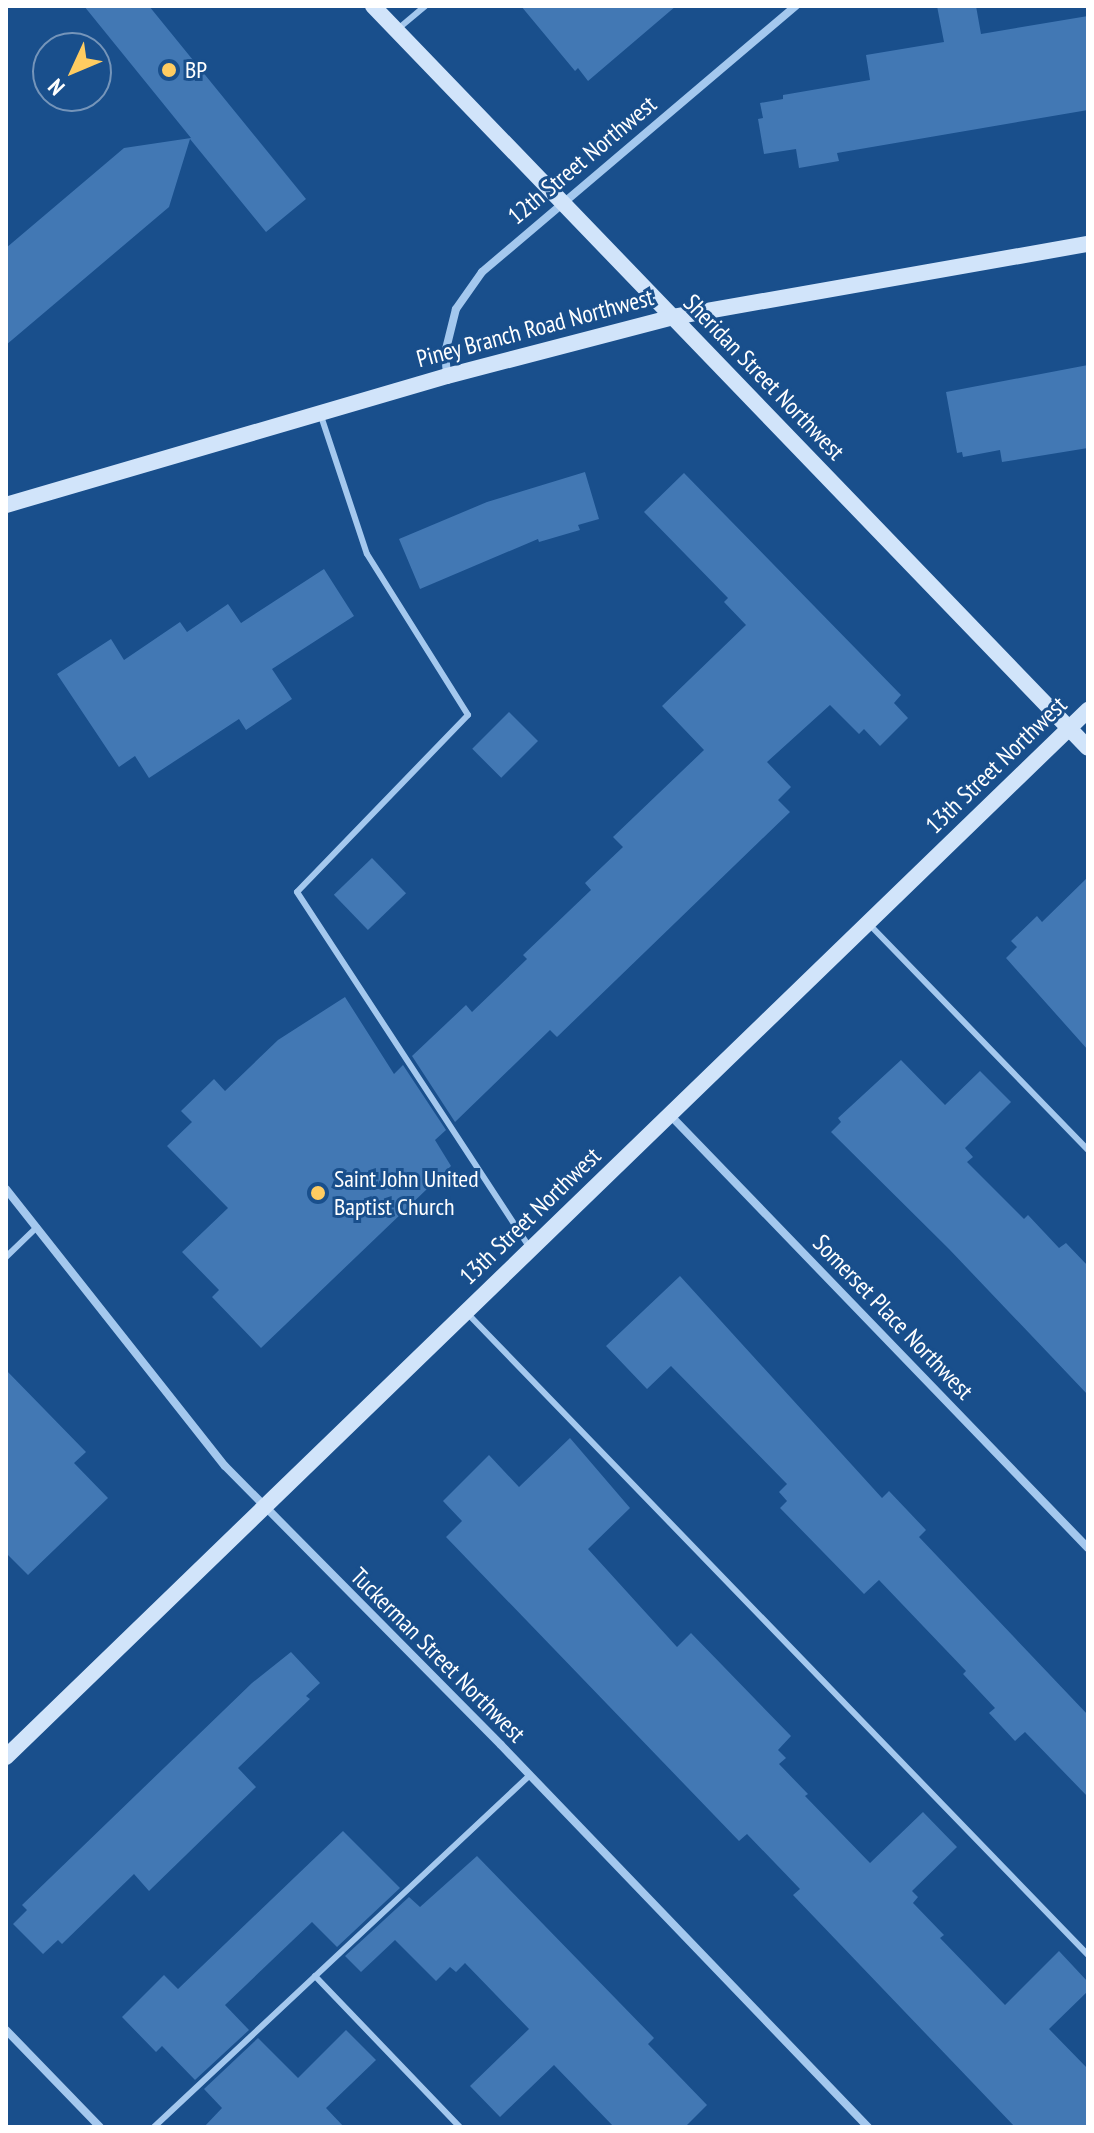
<!DOCTYPE html>
<style>
body{margin:0}
#map{position:relative;width:1094px;height:2133px;overflow:hidden;background:#194f8c;font-family:"PT Sans Narrow",sans-serif}
div>[style]{position:absolute}
.building>*{inset:0;background:#4278b4;transform-origin:0 0}
.lane>*{height:6px;margin:-3px;padding:0 3px;transform-origin:3px;border-radius:3px;background:#a4c8ee}
.street>*{height:8px;margin:-4px;padding:0 4px;transform-origin:4px;border-radius:4px;background:#a4c8ee}
.secondary>*{height:16px;margin:-8px;padding:0 8px;transform-origin:8px;border-radius:8px;background:#d1e4fa}
.dots>*{width:22px;height:22px;translate:-50% -50%;box-sizing:border-box;border:4px solid #194f8c;border-radius:50%}
span{translate:-50% -50%;white-space:nowrap;text-align:center;line-height:1.15;-webkit-text-stroke:6px #194f8c;paint-order:stroke}
.poi-label{font-size:24px;color:#fff}
.left{translate:0 -50%;text-align:left}
.street-label{font-size:24px;color:#fff}
.frame{position:absolute;inset:0;border:8px solid #fff;pointer-events:none}
.north{position:absolute;left:32px;top:32px;width:80px;height:80px;box-sizing:border-box;background:#194f8c;border:2px solid #7595ba;border-radius:50%;rotate:226deg;font-size:22px;font-weight:700;line-height:32px;text-align:center;color:#fff}
.north::after{content:'';display:block;margin:auto;width:28px;height:36px;background:#ffcc61;clip-path:polygon(50% 0,100% 100%,50% 72%,0 100%)}
</style>
<div id="map">
<div class="building">
<i style="clip-path:polygon(84px 6px,149px 6px,306px 199px,266px 232px,190px 139px,169px 207px,6px 345px,6px 248px,124px 148px,191px 138px)"></i>
<i style="clip-path:polygon(521px 6px,676px 6px,588px 81px,578px 68px,575px 71px)"></i>
<i style="clip-path:polygon(937px 6px,976px 6px,981px 34px,1088px 16px,1088px 110px,837px 153px,839px 161px,799px 168px,796px 149px,764px 154px,758px 119px,763px 118px,760px 103px,783px 99px,783px 95px,870px 80px,866px 55px,944px 42px)"></i>
<i style="clip-path:polygon(1088px 365px,1088px 448px,1002px 462px,1000px 450px,963px 457px,962px 452px,957px 453px,946px 392px)"></i>
<i style="clip-path:polygon(585px 472px,599px 519px,578px 525px,580px 530px,539px 542px,538px 539px,420px 589px,399px 539px,487px 502px)"></i>
<i style="clip-path:polygon(684px 473px,901px 695px,894px 703px,908px 718px,880px 746px,864px 729px,859px 734px,830px 705px,767px 762px,791px 787px,778px 800px,790px 812px,557px 1037px,550px 1030px,455px 1122px,412px 1056px,466px 1005px,472px 1012px,527px 959px,523px 955px,591px 890px,585px 883px,623px 847px,613px 837px,704px 750px,662px 706px,746px 625px,724px 602px,728px 598px,644px 512px)"></i>
<i style="clip-path:polygon(324px 569px,354px 616px,272px 669px,292px 699px,246px 730px,239px 719px,149px 778px,135px 756px,119px 767px,57px 674px,111px 639px,124px 660px,180px 622px,187px 632px,228px 604px,241px 623px)"></i>
<i style="left:509px;top:712px;width:41px;height:52px;rotate:45deg"></i>
<i style="left:372px;top:858px;width:49px;height:53px;rotate:46deg"></i>
<i style="clip-path:polygon(1088px 877px,1088px 1050px,1006px 958px,1017px 947px,1011px 941px,1037px 916px,1042px 922px)"></i>
<i style="clip-path:polygon(345px 997px,394px 1074px,403px 1065px,446px 1130px,435px 1140px,451px 1166px,261px 1348px,212px 1297px,219px 1290px,182px 1252px,228px 1208px,167px 1146px,192px 1122px,181px 1111px,214px 1079px,225px 1091px,278px 1040px)"></i>
<i style="clip-path:polygon(901px 1060px,945px 1105px,980px 1071px,1011px 1102px,965px 1148px,973px 1157px,967px 1162px,1024px 1219px,1028px 1215px,1059px 1248px,1066px 1243px,1088px 1266px,1088px 1395px,949px 1249px,831px 1132px,841px 1122px,838px 1118px)"></i>
<i style="clip-path:polygon(680px 1276px,882px 1498px,889px 1491px,926px 1530px,919px 1537px,1088px 1715px,1088px 1797px,1025px 1732px,1015px 1741px,989px 1713px,995px 1708px,963px 1674px,966px 1671px,879px 1580px,864px 1594px,780px 1508px,787px 1501px,779px 1492px,787px 1484px,671px 1366px,647px 1389px,606px 1346px)"></i>
<i style="clip-path:polygon(6px 1370px,86px 1452px,74px 1463px,108px 1498px,28px 1575px,6px 1553px)"></i>
<i style="clip-path:polygon(570px 1438px,630px 1508px,588px 1549px,677px 1647px,691px 1633px,791px 1736px,778px 1750px,786px 1758px,779px 1764px,808px 1794px,805px 1796px,870px 1863px,923px 1812px,957px 1847px,912px 1891px,918px 1897px,913px 1903px,944px 1935px,940px 1938px,1005px 2005px,1059px 1951px,1088px 1982px,1088px 1991px,1049px 2029px,1088px 2069px,1088px 2127px,1015px 2127px,793px 1895px,800px 1889px,747px 1834px,739px 1841px,446px 1537px,462px 1521px,443px 1501px,489px 1455px,519px 1487px)"></i>
<i style="clip-path:polygon(291px 1652px,320px 1683px,306px 1696px,310px 1699px,238px 1768px,256px 1787px,149px 1891px,134px 1874px,62px 1944px,58px 1940px,43px 1954px,13px 1924px,27px 1910px,22px 1905px,252px 1683px)"></i>
<i style="clip-path:polygon(343px 1831px,400px 1888px,337px 1947px,312px 1922px,225px 2005px,249px 2030px,195px 2080px,162px 2046px,156px 2052px,122px 2017px,164px 1975px,178px 1989px)"></i>
<i style="clip-path:polygon(477px 1856px,654px 2038px,648px 2044px,707px 2105px,685px 2127px,614px 2127px,554px 2065px,500px 2117px,470px 2086px,529px 2029px,465px 1963px,456px 1972px,450px 1967px,436px 1981px,395px 1940px,361px 1972px,345px 1956px,409px 1897px,420px 1907px)"></i>
<i style="clip-path:polygon(346px 2030px,376px 2060px,326px 2108px,344px 2127px,204px 2127px,222px 2108px,204px 2089px,258px 2038px,298px 2078px)"></i>
</div>
<div class="lane">
<i style="left:399px;top:28px;width:34px;rotate:-40deg"></i>
<i style="left:321px;top:416px;width:145px;rotate:71.6deg"></i>
<i style="left:367px;top:554px;width:190px;rotate:57.9deg"></i>
<i style="left:468px;top:715px;width:246px;rotate:134deg"></i>
<i style="left:297px;top:892px;width:427px;rotate:56.8deg"></i>
<i style="left:868px;top:923px;width:316px;rotate:45.9deg"></i>
<i style="left:6px;top:1257px;width:43px;rotate:-44.1deg"></i>
<i style="left:468px;top:1314px;width:892px;rotate:45.95deg"></i>
<i style="left:315px;top:1976px;width:209px;rotate:46.2deg"></i>
<i style="left:154px;top:2127px;width:515px;rotate:-43.11deg"></i>
</div>
<div class="street">
<i style="left:447px;top:375px;width:22px;rotate:-95deg"></i>
<i style="left:445px;top:353px;width:45px;rotate:-76deg"></i>
<i style="left:456px;top:309px;width:45px;rotate:-54.9deg"></i>
<i style="left:482px;top:272px;width:412px;rotate:-40.3deg"></i>
<i style="left:670px;top:1115px;width:602px;rotate:46.01deg"></i>
<i style="left:6px;top:1189px;width:353px;rotate:51.7deg"></i>
<i style="left:225px;top:1466px;width:392px;rotate:45.3deg"></i>
<i style="left:501px;top:1745px;width:530px;rotate:46.15deg"></i>
<i style="left:6px;top:2030px;width:135px;rotate:45.9deg"></i>
</div>
<div class="secondary">
<i style="left:373px;top:6px;width:1030px;rotate:46.06deg"></i>
<i style="left:6px;top:505px;width:459px;rotate:-16.3deg"></i>
<i style="left:447px;top:376px;width:234px;rotate:-14.6deg"></i>
<i style="left:673px;top:317px;width:421px;rotate:-10deg"></i>
<i style="left:6px;top:1757px;width:1506px;rotate:-44.06deg"></i>
</div>
<div class="dots">
<i style="left:169px;top:70px;background:#ffcc61"></i>
<i style="left:318px;top:1193px;background:#ffcc61"></i>
</div>
<div class="poi-label">
<span class="left" style="left:185px;top:70px">BP</span>
<span class="left" style="left:334px;top:1193px">Saint John United<br>Baptist Church</span>
</div>
<div class="street-label">
<span style="left:582px;top:160px;rotate:-40deg">12th Street Northwest</span>
<span style="left:535px;top:328px;rotate:-15deg">Piney Branch Road Northwest</span>
<span style="left:764px;top:377px;rotate:46deg">Sheridan Street Northwest</span>
<span style="left:996px;top:765px;rotate:-44deg">13th Street Northwest</span>
<span style="left:530px;top:1216px;rotate:-44deg">13th Street Northwest</span>
<span style="left:893px;top:1317px;rotate:46deg">Somerset Place Northwest</span>
<span style="left:438px;top:1655px;rotate:45deg">Tuckerman Street Northwest</span>
</div>
<div class="frame"></div>
<div class="north">N</div>
</div>
